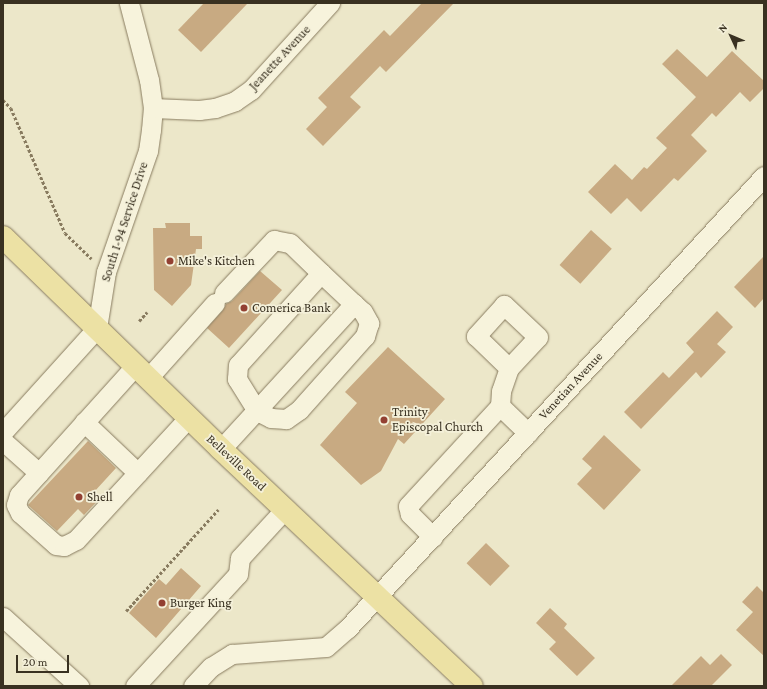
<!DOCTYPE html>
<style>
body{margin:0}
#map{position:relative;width:767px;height:689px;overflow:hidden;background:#ece7c9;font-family:"Crimson Pro",serif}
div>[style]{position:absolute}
.building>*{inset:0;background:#c8aa82;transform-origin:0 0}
.path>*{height:2.5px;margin-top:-1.25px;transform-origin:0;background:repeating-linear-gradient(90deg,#887b5f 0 3px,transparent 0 5px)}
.roads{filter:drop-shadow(0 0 1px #887b5f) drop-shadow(0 0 1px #887b5f)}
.minor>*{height:19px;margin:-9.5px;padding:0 9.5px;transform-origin:9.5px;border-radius:9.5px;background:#f7f3dc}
.major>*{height:22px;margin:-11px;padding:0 11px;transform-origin:11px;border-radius:11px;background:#ece1a4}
.dots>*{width:11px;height:11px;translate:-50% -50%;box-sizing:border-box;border:2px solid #f4f0d9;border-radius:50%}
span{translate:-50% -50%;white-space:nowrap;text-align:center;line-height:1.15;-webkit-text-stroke:3.5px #f4f0d9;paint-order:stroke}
.street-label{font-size:13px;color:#393121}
.poi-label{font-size:13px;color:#393121}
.left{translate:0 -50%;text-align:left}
.frame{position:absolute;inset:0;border:4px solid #393121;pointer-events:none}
.north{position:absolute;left:711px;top:16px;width:40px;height:40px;-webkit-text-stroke:3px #f4f0d9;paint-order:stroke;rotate:314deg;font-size:11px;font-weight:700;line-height:16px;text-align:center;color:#393121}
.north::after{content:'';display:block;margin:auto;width:14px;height:18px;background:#393121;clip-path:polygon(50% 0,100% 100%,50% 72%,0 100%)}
.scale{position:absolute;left:16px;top:655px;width:53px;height:18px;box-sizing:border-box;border:2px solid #393121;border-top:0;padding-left:5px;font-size:12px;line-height:14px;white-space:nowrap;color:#393121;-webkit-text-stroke:3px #f4f0d9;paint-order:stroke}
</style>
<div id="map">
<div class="building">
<i style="clip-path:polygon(204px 3px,248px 3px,201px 52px,178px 30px)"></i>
<i style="clip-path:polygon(422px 3px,454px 3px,386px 72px,380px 66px,350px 97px,361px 107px,323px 146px,306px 129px,327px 107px,318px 98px,384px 30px,390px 36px)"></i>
<i style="clip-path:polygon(677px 49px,707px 77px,732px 51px,764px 81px,764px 88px,750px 102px,740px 92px,716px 117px,712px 113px,691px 135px,707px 151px,678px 181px,674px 178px,641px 212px,627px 198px,611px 214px,588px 192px,615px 164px,632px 180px,644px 167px,647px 169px,667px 148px,656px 138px,696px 97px,662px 64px)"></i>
<i style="clip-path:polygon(165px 223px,190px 223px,190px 236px,202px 236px,202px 249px,196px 249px,191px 285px,172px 306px,154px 290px,153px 228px,166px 228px)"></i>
<i style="left:591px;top:230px;width:28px;height:47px;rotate:42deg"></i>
<i style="clip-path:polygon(764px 256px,764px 298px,755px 308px,734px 287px)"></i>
<i style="clip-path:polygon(260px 271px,282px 290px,229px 348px,207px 328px,223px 310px,226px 304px,232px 301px)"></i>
<i style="clip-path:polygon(717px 311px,733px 327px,717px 344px,726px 352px,701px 378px,696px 372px,641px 429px,624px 412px,663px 372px,669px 378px,694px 352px,686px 343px)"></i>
<i style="clip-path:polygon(388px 347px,445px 399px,404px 444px,398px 439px,381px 471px,361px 485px,320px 445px,357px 403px,345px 392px)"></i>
<i style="clip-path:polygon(604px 435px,641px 470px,604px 510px,577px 484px,592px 468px,582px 459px)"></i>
<i style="clip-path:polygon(88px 441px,116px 468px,94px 492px,100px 498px,84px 515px,78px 509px,57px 531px,28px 505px)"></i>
<i style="left:486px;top:543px;width:33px;height:28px;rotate:44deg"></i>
<i style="clip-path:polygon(181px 568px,201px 586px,156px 638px,129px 613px,159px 579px,166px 585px)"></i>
<i style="clip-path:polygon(757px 586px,764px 593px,764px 656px,736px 630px,753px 612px,742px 602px)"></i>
<i style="clip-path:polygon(550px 608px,567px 624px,564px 628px,595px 658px,577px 676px,549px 649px,556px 642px,536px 623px)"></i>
<i style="clip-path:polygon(721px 654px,732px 665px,711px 686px,671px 686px,701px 656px,710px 665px)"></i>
</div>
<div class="path">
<i style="left:3px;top:100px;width:11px;rotate:45deg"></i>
<i style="left:11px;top:108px;width:136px;rotate:66.6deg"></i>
<i style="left:65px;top:233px;width:37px;rotate:44deg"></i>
<i style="left:139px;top:321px;width:12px;rotate:-48deg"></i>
<i style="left:126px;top:611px;width:137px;rotate:-47.7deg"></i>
</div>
<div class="roads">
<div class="minor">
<i style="left:153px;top:108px;width:46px;rotate:2.5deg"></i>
<i style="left:199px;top:110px;width:16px;rotate:-7deg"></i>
<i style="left:215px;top:108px;width:21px;rotate:-19deg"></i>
<i style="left:235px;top:101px;width:19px;rotate:-35deg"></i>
<i style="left:251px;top:90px;width:118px;rotate:-47.8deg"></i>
<i style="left:224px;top:293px;width:73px;rotate:-46.7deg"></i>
<i style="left:274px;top:240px;width:16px;rotate:11deg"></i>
<i style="left:290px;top:243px;width:43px;rotate:44.1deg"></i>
<i style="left:321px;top:273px;width:45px;rotate:43.2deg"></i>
<i style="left:354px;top:304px;width:12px;rotate:42deg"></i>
<i style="left:363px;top:312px;width:13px;rotate:61deg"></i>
<i style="left:369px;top:323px;width:14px;rotate:107deg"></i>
<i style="left:365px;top:336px;width:99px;rotate:131.7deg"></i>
<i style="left:299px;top:410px;width:16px;rotate:145deg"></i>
<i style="left:286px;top:419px;width:15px;rotate:-176deg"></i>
<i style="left:271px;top:418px;width:16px;rotate:-153deg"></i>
<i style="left:257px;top:411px;width:38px;rotate:-122deg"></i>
<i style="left:237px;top:379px;width:14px;rotate:-86deg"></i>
<i style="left:238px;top:365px;width:124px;rotate:-47.9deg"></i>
<i style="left:136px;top:365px;width:175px;rotate:132deg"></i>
<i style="left:19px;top:495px;width:10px;rotate:107deg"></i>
<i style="left:16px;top:505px;width:9px;rotate:63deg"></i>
<i style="left:20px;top:513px;width:48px;rotate:41.6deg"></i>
<i style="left:56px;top:545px;width:8px;rotate:7deg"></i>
<i style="left:64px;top:546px;width:13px;rotate:-27deg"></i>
<i style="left:76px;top:540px;width:167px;rotate:-47.4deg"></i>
<i style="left:149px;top:377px;width:99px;rotate:-48.3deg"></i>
<i style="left:500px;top:406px;width:39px;rotate:44deg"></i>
<i style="left:84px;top:422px;width:74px;rotate:43.4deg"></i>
<i style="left:3px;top:432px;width:140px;rotate:-47.9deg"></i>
<i style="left:97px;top:328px;width:57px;rotate:-80.9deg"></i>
<i style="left:106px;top:272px;width:128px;rotate:-70.9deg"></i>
<i style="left:148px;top:151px;width:21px;rotate:-82deg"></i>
<i style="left:151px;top:130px;width:22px;rotate:-85deg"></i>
<i style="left:153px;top:108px;width:28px;rotate:-98deg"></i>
<i style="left:149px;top:80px;width:80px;rotate:-104.6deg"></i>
<i style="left:3px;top:441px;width:48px;rotate:41.6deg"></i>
<i style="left:221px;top:449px;width:197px;rotate:-47.5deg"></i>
<i style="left:433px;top:537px;width:33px;rotate:-135deg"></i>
<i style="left:410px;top:514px;width:8px;rotate:-104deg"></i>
<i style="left:408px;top:506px;width:136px;rotate:-47.4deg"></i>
<i style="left:500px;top:406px;width:15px;rotate:-86deg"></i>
<i style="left:501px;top:391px;width:24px;rotate:-71deg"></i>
<i style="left:509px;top:368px;width:42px;rotate:-46.9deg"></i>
<i style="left:538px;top:337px;width:47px;rotate:-136.7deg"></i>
<i style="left:504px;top:305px;width:42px;rotate:132.1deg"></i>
<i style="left:476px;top:336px;width:46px;rotate:44.1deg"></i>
<i style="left:3px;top:617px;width:103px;rotate:42.2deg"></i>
<i style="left:135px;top:686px;width:152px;rotate:-47.4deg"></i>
<i style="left:238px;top:574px;width:16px;rotate:-83deg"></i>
<i style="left:240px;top:558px;width:67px;rotate:-47.4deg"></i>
<i style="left:193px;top:686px;width:26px;rotate:-47deg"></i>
<i style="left:211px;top:667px;width:25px;rotate:-32deg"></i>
<i style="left:232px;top:654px;width:94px;rotate:-4.3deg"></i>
<i style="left:326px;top:647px;width:28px;rotate:-41deg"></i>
<i style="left:347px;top:629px;width:616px;rotate:-47.37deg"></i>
</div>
<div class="major">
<i style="left:3px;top:237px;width:304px;rotate:44.2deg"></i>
<i style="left:221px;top:449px;width:345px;rotate:43.4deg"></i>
</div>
</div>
<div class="dots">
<i style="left:170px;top:261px;background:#934032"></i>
<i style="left:244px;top:308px;background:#934032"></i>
<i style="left:384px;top:420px;background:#934032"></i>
<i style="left:79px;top:497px;background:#934032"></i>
<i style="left:162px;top:603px;background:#934032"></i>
</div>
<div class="street-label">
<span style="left:280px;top:58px;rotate:-47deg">Jeanette Avenue</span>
<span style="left:125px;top:222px;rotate:-72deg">South I-94 Service Drive</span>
<span style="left:571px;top:386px;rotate:-47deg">Venetian Avenue</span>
<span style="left:236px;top:463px;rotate:43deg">Belleville Road</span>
</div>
<div class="poi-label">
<span class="left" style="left:178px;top:261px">Mike's Kitchen</span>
<span class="left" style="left:252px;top:308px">Comerica Bank</span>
<span class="left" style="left:392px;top:420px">Trinity<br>Episcopal Church</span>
<span class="left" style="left:87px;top:497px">Shell</span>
<span class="left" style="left:170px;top:603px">Burger King</span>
</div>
<div class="frame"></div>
<div class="north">N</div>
<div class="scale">20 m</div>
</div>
